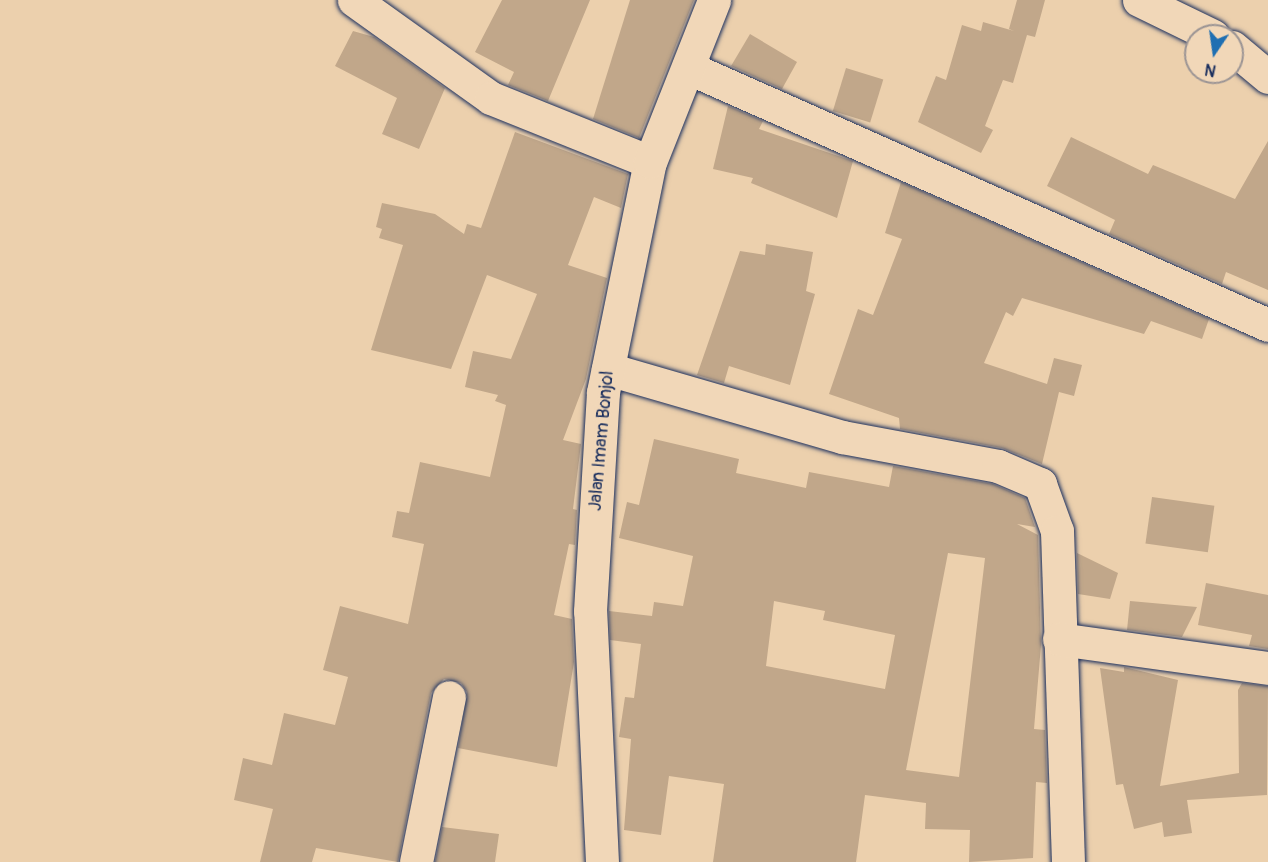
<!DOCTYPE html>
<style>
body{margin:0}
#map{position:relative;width:1268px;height:862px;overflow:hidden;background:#ecd0ad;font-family:Pangolin,sans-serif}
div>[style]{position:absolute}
.building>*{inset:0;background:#c1a78a;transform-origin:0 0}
.roads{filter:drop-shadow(0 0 2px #1b2f5e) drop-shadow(0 0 2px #1b2f5e)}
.minor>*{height:33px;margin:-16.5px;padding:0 16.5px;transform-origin:16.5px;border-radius:16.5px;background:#f1d7b8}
span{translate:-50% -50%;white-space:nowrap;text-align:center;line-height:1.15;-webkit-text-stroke:5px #f1d7b8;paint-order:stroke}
.street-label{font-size:18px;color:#1b2f5e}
.north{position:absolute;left:1184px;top:24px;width:60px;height:60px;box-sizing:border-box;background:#f1d7b8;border:2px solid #9b9494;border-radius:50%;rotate:193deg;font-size:16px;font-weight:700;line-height:24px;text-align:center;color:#1b2f5e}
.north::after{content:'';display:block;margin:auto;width:21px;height:27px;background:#1f6fb2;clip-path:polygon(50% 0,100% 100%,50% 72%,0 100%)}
</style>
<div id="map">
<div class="building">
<i style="clip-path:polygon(502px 0,590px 0,548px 101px,508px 85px,514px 72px,475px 52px)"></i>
<i style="clip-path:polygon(630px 0,694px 0,639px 138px,593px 119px)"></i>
<i style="clip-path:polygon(1017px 0,1045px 0,1035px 37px,1027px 35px,1013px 83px,1003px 80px,985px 126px,993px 130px,981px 153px,918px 122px,936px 76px,946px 80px,962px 25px,981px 31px,983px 22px,1014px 31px,1009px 29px)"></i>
<i style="clip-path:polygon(353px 31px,374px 37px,445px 88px,419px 149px,382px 134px,397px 98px,335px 66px)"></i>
<i style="clip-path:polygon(750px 34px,797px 62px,782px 89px,731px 66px)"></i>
<i style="left:846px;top:68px;width:39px;height:45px;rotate:17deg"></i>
<i style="clip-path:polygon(728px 106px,763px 121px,759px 129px,853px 161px,837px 218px,751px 183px,753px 178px,713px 169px)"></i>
<i style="clip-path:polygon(515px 132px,628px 174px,621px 208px,594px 197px,568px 265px,607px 278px,586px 379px,563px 440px,581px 444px,573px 509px,577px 510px,575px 545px,569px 544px,554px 615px,572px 619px,574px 662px,557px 767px,458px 748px,467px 692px,461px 683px,444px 679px,431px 693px,398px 862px,316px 848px,312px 862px,260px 862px,273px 809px,234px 800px,243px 758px,272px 765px,284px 713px,335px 725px,348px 677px,323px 670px,340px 606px,408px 624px,424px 544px,392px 537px,397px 511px,409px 513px,420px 462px,490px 477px,506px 405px,495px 401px,498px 395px,465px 387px,473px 351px,511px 359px,537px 294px,487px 275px,451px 369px,371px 350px,403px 245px,379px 238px,382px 229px,376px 227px,382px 203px,435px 214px,464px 234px,467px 224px,481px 228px)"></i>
<i style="clip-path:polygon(1071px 137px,1148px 174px,1153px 165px,1235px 199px,1268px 141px,1268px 290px,1226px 272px,1222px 284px,1109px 234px,1115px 220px,1047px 186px)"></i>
<i style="clip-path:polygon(901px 182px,1209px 319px,1202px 339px,1151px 321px,1144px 334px,1022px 298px,1013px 316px,1006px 312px,984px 363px,1047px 384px,1054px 358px,1082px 365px,1074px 396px,1059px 392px,1042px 464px,1002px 448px,900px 429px,899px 418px,829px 394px,858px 309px,873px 315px,902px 239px,885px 233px)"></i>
<i style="clip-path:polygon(766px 244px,813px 252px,806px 291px,815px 294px,790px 385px,729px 366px,724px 383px,697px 375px,740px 251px,765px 255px)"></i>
<i style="clip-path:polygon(evenodd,654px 439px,739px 459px,736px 473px,806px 488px,809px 472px,889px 487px,893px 466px,993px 484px,1025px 498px,1035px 527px,1017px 524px,1038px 535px,1041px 645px,1034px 729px,1045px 730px,1047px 783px,1036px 782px,1033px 858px,969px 862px,970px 830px,925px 829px,926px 803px,865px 795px,856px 862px,713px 862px,724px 784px,669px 776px,661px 835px,624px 830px,631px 739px,619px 737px,625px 697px,634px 698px,641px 644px,610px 640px,609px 611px,652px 616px,654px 602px,683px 606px,693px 556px,619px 538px,627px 502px,639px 505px,654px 439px,948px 553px,985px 558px,959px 777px,906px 770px,948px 553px,654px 439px,774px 601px,825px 611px,823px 620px,895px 635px,885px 689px,766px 666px,774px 601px)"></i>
<i style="left:1152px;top:497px;width:63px;height:47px;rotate:8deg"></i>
<i style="clip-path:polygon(1077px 553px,1118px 573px,1110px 599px,1078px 594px)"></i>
<i style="clip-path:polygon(1206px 583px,1268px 595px,1268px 649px,1249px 646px,1252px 635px,1198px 625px)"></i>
<i style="clip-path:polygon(1130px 601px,1197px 607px,1182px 637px,1127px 630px)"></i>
<i style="clip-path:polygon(1124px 667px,1178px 680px,1160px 786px,1239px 773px,1238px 690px,1242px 683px,1268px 686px,1267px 795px,1187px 800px,1192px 833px,1164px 837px,1162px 822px,1134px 829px,1123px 784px,1116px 785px,1100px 668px,1124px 672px)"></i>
<i style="clip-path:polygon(442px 827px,499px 834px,495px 862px,435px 862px)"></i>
</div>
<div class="roads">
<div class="minor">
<i style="left:354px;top:0;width:168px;rotate:35.6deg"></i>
<i style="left:491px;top:98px;width:171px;rotate:21.9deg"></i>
<i style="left:1139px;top:0;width:82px;rotate:25.9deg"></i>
<i style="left:1232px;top:47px;width:47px;rotate:39.8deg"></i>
<i style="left:689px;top:68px;width:633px;rotate:23.93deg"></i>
<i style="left:608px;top:369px;width:244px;rotate:16.2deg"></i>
<i style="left:842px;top:437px;width:159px;rotate:10.5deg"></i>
<i style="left:998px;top:466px;width:46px;rotate:23.2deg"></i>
<i style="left:1040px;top:484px;width:50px;rotate:70.1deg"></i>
<i style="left:1057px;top:531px;width:331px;rotate:88.1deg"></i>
<i style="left:1059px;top:639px;width:211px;rotate:7.9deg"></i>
<i style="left:416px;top:862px;width:168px;rotate:-78.7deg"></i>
<i style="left:602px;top:862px;width:251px;rotate:-92.7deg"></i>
<i style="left:590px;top:611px;width:219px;rotate:-86.6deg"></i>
<i style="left:603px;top:392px;width:235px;rotate:-78.5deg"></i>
<i style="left:650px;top:162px;width:174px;rotate:-68.4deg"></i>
</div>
</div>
<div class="street-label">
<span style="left:602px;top:441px;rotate:-85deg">Jalan Imam Bonjol</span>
</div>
<div class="north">N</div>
</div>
